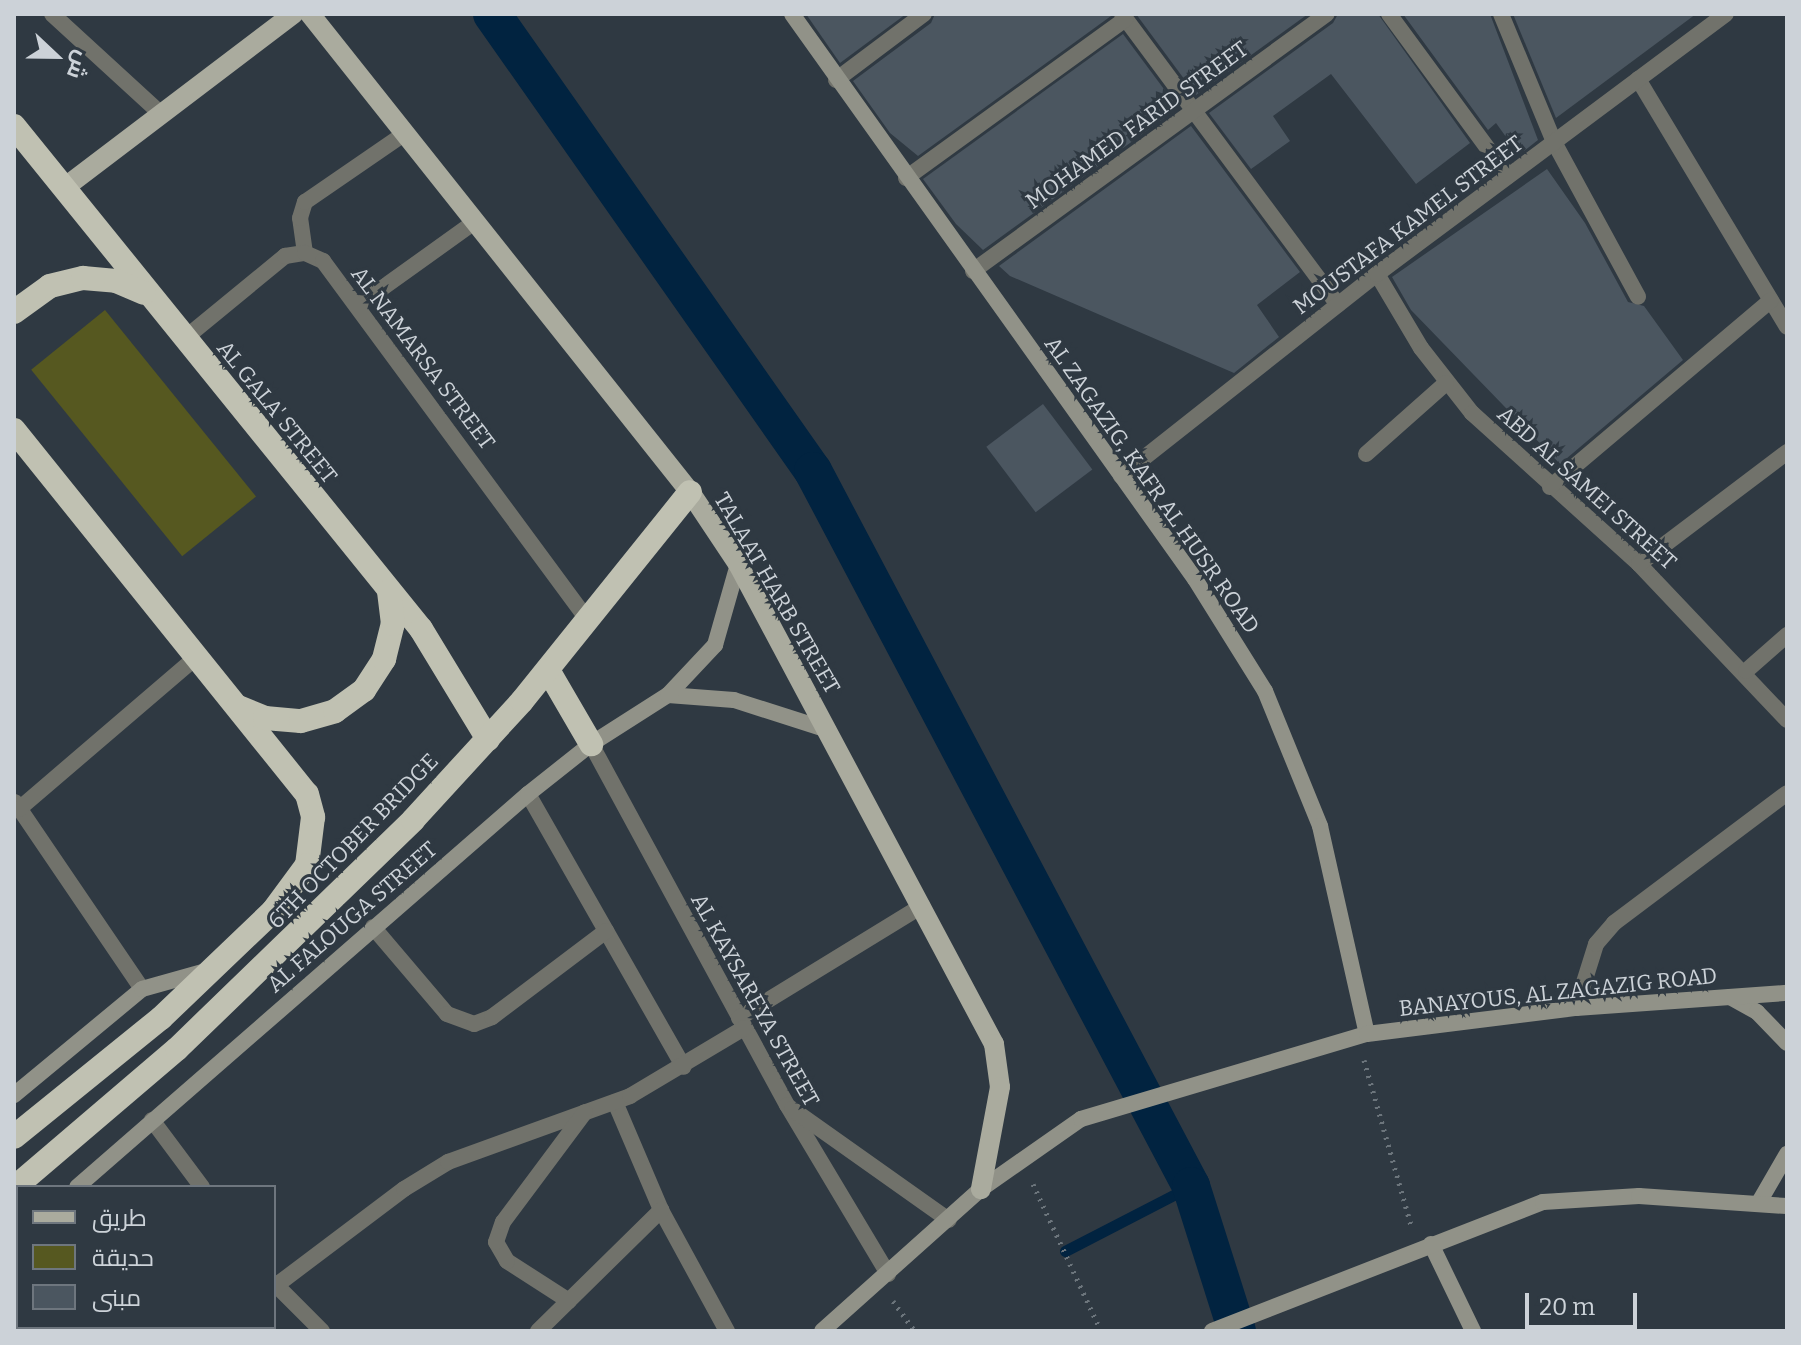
<!DOCTYPE html>
<meta charset="utf-8">
<style>
body{margin:0}
#map{position:relative;width:1801px;height:1345px;overflow:hidden;background:#2f3942;font-family:Bitter,Cairo,serif}
div>[style]{position:absolute}
.green>*{inset:0;background:#565820;transform-origin:0 0}
.stream>*{height:11px;margin:-5.5px;padding:0 5.5px;transform-origin:5.5px;border-radius:5.5px;background:#012340}
.canal>*{height:38px;margin:-19px;padding:0 19px;transform-origin:19px;border-radius:19px;background:#012340}
.building>*{inset:0;background:#4b5660;transform-origin:0 0}
.path>*{height:5px;margin-top:-2.5px;transform-origin:0;background:repeating-linear-gradient(90deg,#6c757c 0 2px,transparent 0 8px)}
.street>*{height:16px;margin:-8px;padding:0 8px;transform-origin:8px;border-radius:8px;background:#71726b}
.secondary>*{height:16px;margin:-8px;padding:0 8px;transform-origin:8px;border-radius:8px;background:#919288}
.primary>*{height:20px;margin:-10px;padding:0 10px;transform-origin:10px;border-radius:10px;background:#aaab9e}
.highway>*{height:24px;margin:-12px;padding:0 12px;transform-origin:12px;border-radius:12px;background:#c0c1b2}
span{translate:-50% -50%;white-space:nowrap;text-align:center;line-height:1.15;-webkit-text-stroke:6px #2f3942;paint-order:stroke}
.street-label{font-size:22px;color:#ccd2d8}
.frame{position:absolute;inset:0;border:16px solid #ccd2d8;pointer-events:none}
.legend{position:absolute;left:16px;top:1185px;width:260px;height:144px;box-sizing:border-box;background:#2f3942;border:2px solid #6e767e;margin:0;padding:10px 14px;list-style:none;font-size:24px;color:#ccd2d8}
.legend li{display:flex;align-items:center;gap:16px;height:40px}
.legend b{width:40px;border:2px solid #6e767e}
.north{position:absolute;left:16px;top:16px;width:80px;height:80px;-webkit-text-stroke:6px #2f3942;paint-order:stroke;rotate:112deg;font-size:22px;font-weight:700;line-height:32px;text-align:center;color:#ccd2d8}
.north::after{content:'';display:block;margin:auto;width:28px;height:36px;background:#ccd2d8;clip-path:polygon(50% 0,100% 100%,50% 72%,0 100%)}
.scale{position:absolute;left:1525px;top:1293px;width:112px;height:36px;box-sizing:border-box;border:4px solid #ccd2d8;border-top:0;padding-left:10px;font-size:24px;line-height:28px;white-space:nowrap;color:#ccd2d8;-webkit-text-stroke:6px #2f3942;paint-order:stroke}
</style>
<div id="map">
<div class="green">
<i style="left:105px;top:310px;width:240px;height:95px;rotate:51deg"></i>
</div>
<div class="stream">
<i style="left:1065px;top:1251px;width:142px;rotate:-27.3deg"></i>
</div>
<div class="canal">
<i style="left:492px;top:14px;width:558px;rotate:54.92deg"></i>
<i style="left:813px;top:471px;width:809px;rotate:62.14deg"></i>
<i style="left:1191px;top:1186px;width:152px;rotate:72.4deg"></i>
</div>
<div class="building">
<i style="clip-path:polygon(806px 14px,906px 14px,840px 63px)"></i>
<i style="clip-path:polygon(935px 14px,1111px 14px,1111px 16px,918px 156px,890px 133px,853px 81px,931px 23px)"></i>
<i style="clip-path:polygon(1136px 14px,1308px 14px,1196px 95px)"></i>
<i style="clip-path:polygon(1338px 14px,1378px 14px,1470px 143px,1416px 184px,1331px 74px,1273px 116px,1290px 141px,1251px 169px,1209px 113px,1333px 23px)"></i>
<i style="clip-path:polygon(1403px 14px,1490px 14px,1538px 140px,1519px 155px,1496px 123px,1488px 130px)"></i>
<i style="clip-path:polygon(1513px 14px,1696px 14px,1556px 118px)"></i>
<i style="clip-path:polygon(1123px 34px,1178px 108px,983px 250px,956px 224px,923px 179px)"></i>
<i style="clip-path:polygon(1191px 126px,1300px 272px,1257px 305px,1279px 337px,1234px 373px,1010px 276px,999px 266px)"></i>
<i style="clip-path:polygon(1547px 169px,1585px 223px,1628px 302px,1644px 306px,1683px 360px,1560px 464px,1411px 310px,1392px 277px)"></i>
<i style="left:1043px;top:404px;width:82px;height:71px;rotate:53deg"></i>
</div>
<div class="path">
<i style="left:1364px;top:1060px;width:175px;rotate:74.1deg"></i>
<i style="left:1033px;top:1184px;width:162px;rotate:65.2deg"></i>
<i style="left:893px;top:1301px;width:37px;rotate:54deg"></i>
</div>
<div class="street">
<i style="left:52px;top:14px;width:148px;rotate:42.5deg"></i>
<i style="left:1122px;top:14px;width:362px;rotate:53.4deg"></i>
<i style="left:1389px;top:14px;width:201px;rotate:53.7deg"></i>
<i style="left:1501px;top:14px;width:139px;rotate:67.5deg"></i>
<i style="left:1554px;top:142px;width:176px;rotate:61.5deg"></i>
<i style="left:1638px;top:79px;width:289px;rotate:59deg"></i>
<i style="left:836px;top:80px;width:110px;rotate:-36.9deg"></i>
<i style="left:906px;top:178px;width:271px;rotate:-35.9deg"></i>
<i style="left:305px;top:253px;width:35px;rotate:-98deg"></i>
<i style="left:300px;top:218px;width:17px;rotate:-73deg"></i>
<i style="left:305px;top:202px;width:120px;rotate:-34.5deg"></i>
<i style="left:973px;top:271px;width:437px;rotate:-36deg"></i>
<i style="left:1377px;top:274px;width:86px;rotate:59.3deg"></i>
<i style="left:1421px;top:348px;width:83px;rotate:51.9deg"></i>
<i style="left:1472px;top:413px;width:225px;rotate:42.1deg"></i>
<i style="left:1639px;top:564px;width:215px;rotate:46.5deg"></i>
<i style="left:360px;top:304px;width:139px;rotate:-35.6deg"></i>
<i style="left:184px;top:339px;width:131px;rotate:-39.4deg"></i>
<i style="left:285px;top:256px;width:20px;rotate:-9deg"></i>
<i style="left:305px;top:253px;width:20px;rotate:24deg"></i>
<i style="left:323px;top:261px;width:446px;rotate:53.6deg"></i>
<i style="left:1366px;top:454px;width:107px;rotate:-41.6deg"></i>
<i style="left:1121px;top:476px;width:326px;rotate:-38.3deg"></i>
<i style="left:1377px;top:274px;width:435px;rotate:-36.7deg"></i>
<i style="left:1550px;top:487px;width:289px;rotate:-40.2deg"></i>
<i style="left:1639px;top:564px;width:186px;rotate:-37.1deg"></i>
<i style="left:1746px;top:671px;width:55px;rotate:-41.3deg"></i>
<i style="left:591px;top:744px;width:411px;rotate:61.5deg"></i>
<i style="left:787px;top:1105px;width:197px;rotate:59.1deg"></i>
<i style="left:528px;top:794px;width:314px;rotate:60.3deg"></i>
<i style="left:15px;top:802px;width:226px;rotate:55.8deg"></i>
<i style="left:19px;top:809px;width:230px;rotate:-40.6deg"></i>
<i style="left:373px;top:927px;width:114px;rotate:49.6deg"></i>
<i style="left:447px;top:1014px;width:29px;rotate:20deg"></i>
<i style="left:474px;top:1024px;width:19px;rotate:-21deg"></i>
<i style="left:492px;top:1017px;width:143px;rotate:-37deg"></i>
<i style="left:1576px;top:1008px;width:67px;rotate:-72.6deg"></i>
<i style="left:1596px;top:944px;width:28px;rotate:-49deg"></i>
<i style="left:1614px;top:923px;width:216px;rotate:-36.9deg"></i>
<i style="left:739px;top:1018px;width:215px;rotate:-31.5deg"></i>
<i style="left:615px;top:1102px;width:117px;rotate:66.9deg"></i>
<i style="left:661px;top:1210px;width:138px;rotate:61.4deg"></i>
<i style="left:792px;top:1109px;width:192px;rotate:35.3deg"></i>
<i style="left:152px;top:1120px;width:84px;rotate:53.3deg"></i>
<i style="left:274px;top:1283px;width:68px;rotate:45deg"></i>
<i style="left:274px;top:1287px;width:163px;rotate:-37deg"></i>
<i style="left:404px;top:1189px;width:52px;rotate:-31.5deg"></i>
<i style="left:448px;top:1162px;width:194px;rotate:-19.9deg"></i>
<i style="left:630px;top:1096px;width:133px;rotate:-30.8deg"></i>
<i style="left:569px;top:1301px;width:74px;rotate:-147.2deg"></i>
<i style="left:507px;top:1261px;width:22px;rotate:-120deg"></i>
<i style="left:496px;top:1242px;width:21px;rotate:-71deg"></i>
<i style="left:503px;top:1222px;width:137px;rotate:-53.3deg"></i>
<i style="left:83px;top:1331px;width:6px;rotate:-39deg"></i>
<i style="left:219px;top:1331px;width:6px;rotate:-39deg"></i>
<i style="left:538px;top:1331px;width:173px;rotate:-44.5deg"></i>
</div>
<div class="secondary">
<i style="left:792px;top:14px;width:694px;rotate:54.5deg"></i>
<i style="left:1195px;top:579px;width:132px;rotate:58deg"></i>
<i style="left:1265px;top:691px;width:146px;rotate:67.8deg"></i>
<i style="left:1320px;top:826px;width:213px;rotate:77.3deg"></i>
<i style="left:668px;top:695px;width:66px;rotate:4.3deg"></i>
<i style="left:734px;top:700px;width:99px;rotate:17.7deg"></i>
<i style="left:1730px;top:997px;width:31px;rotate:29deg"></i>
<i style="left:1757px;top:1012px;width:43px;rotate:45.9deg"></i>
<i style="left:14px;top:1095px;width:166px;rotate:-39.6deg"></i>
<i style="left:142px;top:989px;width:74px;rotate:-15.7deg"></i>
<i style="left:77px;top:1187px;width:598px;rotate:-41.07deg"></i>
<i style="left:528px;top:794px;width:80px;rotate:-38.4deg"></i>
<i style="left:591px;top:744px;width:91px;rotate:-32.5deg"></i>
<i style="left:668px;top:695px;width:69px;rotate:-46.8deg"></i>
<i style="left:715px;top:645px;width:84px;rotate:-74.1deg"></i>
<i style="left:1758px;top:1204px;width:58px;rotate:-59.9deg"></i>
<i style="left:14px;top:1243px;width:5px;rotate:-37deg"></i>
<i style="left:1431px;top:1244px;width:97px;rotate:64.2deg"></i>
<i style="left:822px;top:1331px;width:213px;rotate:-41.8deg"></i>
<i style="left:981px;top:1189px;width:122px;rotate:-35deg"></i>
<i style="left:1081px;top:1119px;width:298px;rotate:-16.6deg"></i>
<i style="left:1367px;top:1034px;width:211px;rotate:-7.1deg"></i>
<i style="left:1576px;top:1008px;width:212px;rotate:-4.1deg"></i>
<i style="left:1212px;top:1331px;width:355px;rotate:-21.3deg"></i>
<i style="left:1543px;top:1202px;width:96px;rotate:-3.6deg"></i>
<i style="left:1639px;top:1196px;width:148px;rotate:3.9deg"></i>
</div>
<div class="primary">
<i style="left:310px;top:14px;width:611px;rotate:51.52deg"></i>
<i style="left:690px;top:492px;width:87px;rotate:56.3deg"></i>
<i style="left:738px;top:564px;width:544px;rotate:61.93deg"></i>
<i style="left:994px;top:1044px;width:43px;rotate:82.1deg"></i>
<i style="left:1000px;top:1087px;width:104px;rotate:100.6deg"></i>
<i style="left:64px;top:188px;width:288px;rotate:-37.2deg"></i>
</div>
<div class="highway">
<i style="left:14px;top:126px;width:647px;rotate:51.02deg"></i>
<i style="left:421px;top:629px;width:129px;rotate:58.7deg"></i>
<i style="left:14px;top:312px;width:44px;rotate:-35.8deg"></i>
<i style="left:50px;top:286px;width:34px;rotate:-14deg"></i>
<i style="left:83px;top:278px;width:33px;rotate:5deg"></i>
<i style="left:116px;top:281px;width:30px;rotate:23deg"></i>
<i style="left:14px;top:430px;width:467px;rotate:51.2deg"></i>
<i style="left:307px;top:794px;width:24px;rotate:75deg"></i>
<i style="left:313px;top:817px;width:48px;rotate:97.1deg"></i>
<i style="left:307px;top:865px;width:57px;rotate:126.5deg"></i>
<i style="left:273px;top:911px;width:155px;rotate:136.3deg"></i>
<i style="left:161px;top:1018px;width:189px;rotate:141deg"></i>
<i style="left:548px;top:670px;width:86px;rotate:59.8deg"></i>
<i style="left:238px;top:707px;width:29px;rotate:22deg"></i>
<i style="left:265px;top:718px;width:36px;rotate:5deg"></i>
<i style="left:301px;top:721px;width:35px;rotate:-16deg"></i>
<i style="left:335px;top:711px;width:36px;rotate:-36deg"></i>
<i style="left:364px;top:690px;width:37px;rotate:-57deg"></i>
<i style="left:384px;top:659px;width:36px;rotate:-76deg"></i>
<i style="left:393px;top:624px;width:33px;rotate:-97deg"></i>
<i style="left:14px;top:1188px;width:214px;rotate:-40.5deg"></i>
<i style="left:177px;top:1049px;width:329px;rotate:-44.1deg"></i>
<i style="left:413px;top:820px;width:161px;rotate:-47.5deg"></i>
<i style="left:522px;top:701px;width:268px;rotate:-51.2deg"></i>
</div>
<div class="street-label">
<span style="left:1137px;top:125px;rotate:-36deg">MOHAMED FARID STREET</span>
<span style="left:1408px;top:225px;rotate:-37deg">MOUSTAFA KAMEL STREET</span>
<span style="left:423px;top:358px;rotate:53deg">AL NAMARSA STREET</span>
<span style="left:277px;top:412px;rotate:51deg">AL GALA' STREET</span>
<span style="left:1152px;top:485px;rotate:55deg">AL ZAGAZIG, KAFR AL HUSR ROAD</span>
<span style="left:1587px;top:488px;rotate:42deg">ABD AL SAMEI STREET</span>
<span style="left:777px;top:593px;rotate:60deg">TALAAT HARB STREET</span>
<span style="left:353px;top:841px;rotate:-46deg">6TH OCTOBER BRIDGE</span>
<span style="left:352px;top:917px;rotate:-41deg">AL FALOUGA STREET</span>
<span style="left:1558px;top:992px;rotate:-6deg">BANAYOUS, AL ZAGAZIG ROAD</span>
<span style="left:755px;top:1000px;rotate:61deg">AL KAYSAREYA STREET</span>
</div>
<div class="frame"></div>
<ul class="legend">
<li><b style="height:10px;background:#aaab9e"></b>طريق</li>
<li><b style="height:22px;background:#565820"></b>حديقة</li>
<li><b style="height:22px;background:#4b5660"></b>مبنى</li>
</ul>
<div class="north">ش</div>
<div class="scale">20 m</div>
</div>
